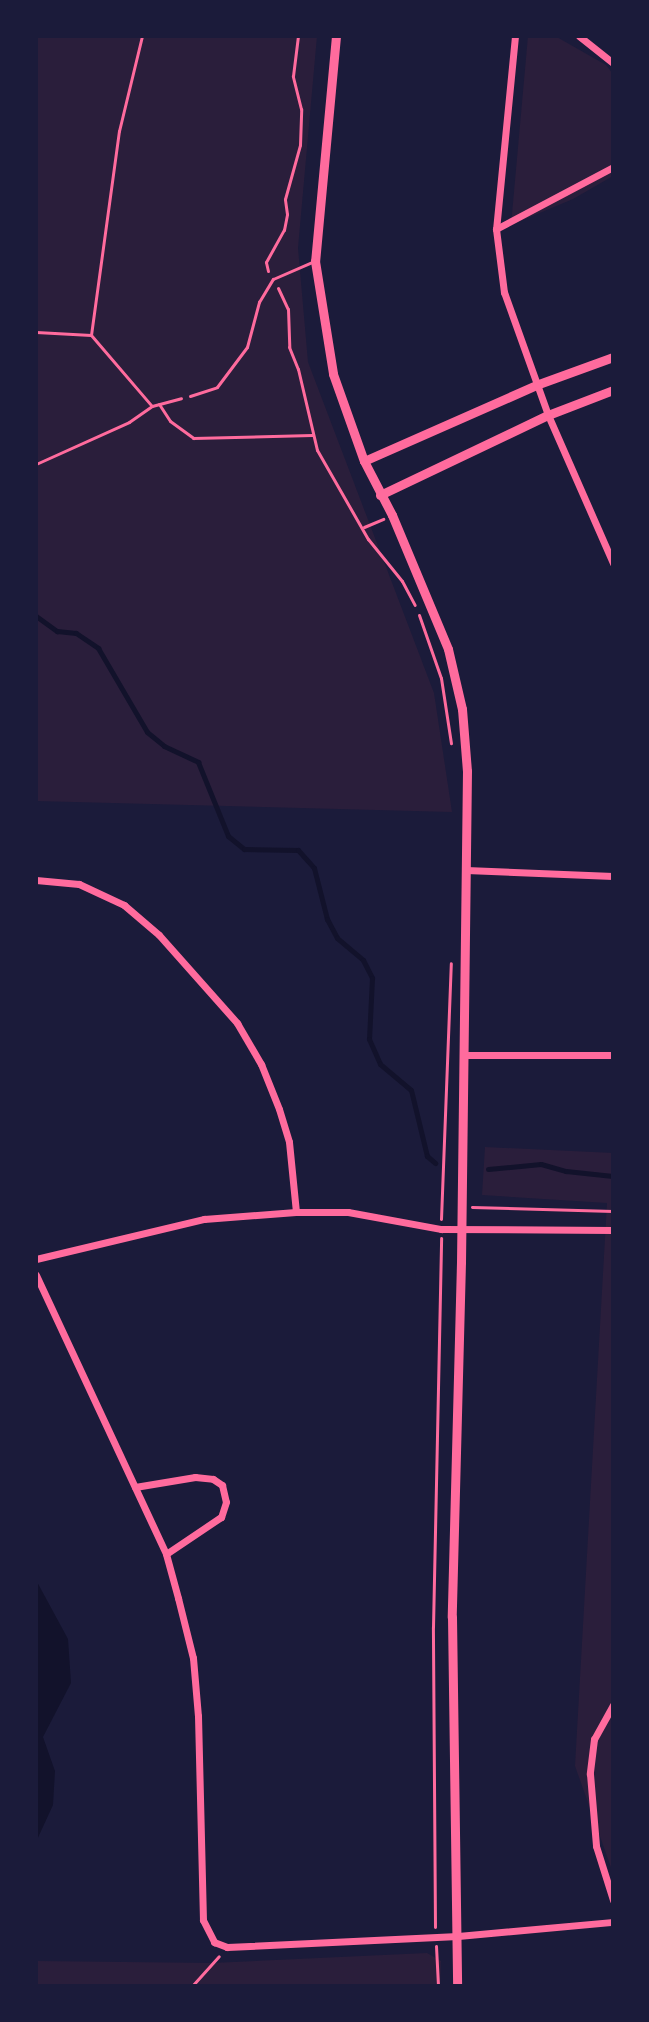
<!DOCTYPE html>
<style>
body{margin:0}
#map{position:relative;width:649px;height:2022px;overflow:hidden;background:#1b1b3a;font-family:"Source Sans 3",sans-serif}
div>[style]{position:absolute}
.green>*{inset:0;background:#2a1e3b}
.water>*{inset:0;background:#12122b}
.stream>*{height:5px;margin:-2.5px;padding:0 2.5px;transform-origin:2.5px;border-radius:2.5px;background:#12122b}
.path>*{height:3px;margin:-1.5px;padding:0 1.5px;transform-origin:1.5px;border-radius:1.5px;background:#ff6b9d}
.service>*{height:3px;margin:-1.5px;padding:0 1.5px;transform-origin:1.5px;border-radius:1.5px;background:#ff6b9d}
.minor>*{height:7px;margin:-3.5px;padding:0 3.5px;transform-origin:3.5px;border-radius:3.5px;background:#ff6b9d}
.tertiary>*{height:9px;margin:-4.5px;padding:0 4.5px;transform-origin:4.5px;border-radius:4.5px;background:#ff6b9d}
span{translate:-50% -50%;white-space:nowrap;text-align:center;line-height:1.15;-webkit-text-stroke:7px #1b1b3a;paint-order:stroke}
.frame{position:absolute;inset:0;border:38px solid #1b1b3a;pointer-events:none}
</style>
<div id="map">
<div class="green">
<i style="clip-path:polygon(36px 36px,317px 36px,298px 248px,308px 362px,434px 693px,452px 812px,36px 801px)"></i>
<i style="clip-path:polygon(528px 36px,555px 36px,606px 65px,613px 74px,613px 176px,573px 199px,511px 225px)"></i>
<i style="clip-path:polygon(485px 1147px,613px 1153px,613px 1873px,575px 1766px,607px 1203px,482px 1195px)"></i>
<i style="clip-path:polygon(427px 1953px,441px 1961px,440px 1986px,36px 1986px,36px 1961px,212px 1963px)"></i>
</div>
<div class="water">
<i style="clip-path:polygon(36px 1580px,68px 1639px,71px 1683px,43px 1737px,55px 1771px,53px 1805px,36px 1842px)"></i>
</div>
<div class="stream">
<i style="left:36px;top:616px;width:26px;rotate:36deg"></i>
<i style="left:57px;top:631px;width:19px;rotate:6deg"></i>
<i style="left:76px;top:633px;width:27px;rotate:34deg"></i>
<i style="left:98px;top:648px;width:97px;rotate:59.7deg"></i>
<i style="left:147px;top:732px;width:22px;rotate:39deg"></i>
<i style="left:164px;top:746px;width:38px;rotate:25deg"></i>
<i style="left:198px;top:762px;width:80px;rotate:67.9deg"></i>
<i style="left:228px;top:836px;width:21px;rotate:39deg"></i>
<i style="left:244px;top:849px;width:54px;rotate:1.1deg"></i>
<i style="left:298px;top:850px;width:24px;rotate:48deg"></i>
<i style="left:314px;top:868px;width:53px;rotate:75.7deg"></i>
<i style="left:327px;top:919px;width:21px;rotate:62deg"></i>
<i style="left:337px;top:938px;width:34px;rotate:40deg"></i>
<i style="left:363px;top:960px;width:20px;rotate:63deg"></i>
<i style="left:372px;top:978px;width:61px;rotate:92.8deg"></i>
<i style="left:369px;top:1039px;width:27px;rotate:66deg"></i>
<i style="left:380px;top:1064px;width:40px;rotate:40deg"></i>
<i style="left:411px;top:1090px;width:68px;rotate:76.4deg"></i>
<i style="left:427px;top:1156px;width:11px;rotate:41deg"></i>
<i style="left:488px;top:1169px;width:53px;rotate:-5.4deg"></i>
<i style="left:541px;top:1164px;width:26px;rotate:16deg"></i>
<i style="left:566px;top:1171px;width:47px;rotate:6.1deg"></i>
</div>
<div class="path">
<i style="left:268px;top:271px;width:9px;rotate:-103deg"></i>
<i style="left:266px;top:262px;width:37px;rotate:-61deg"></i>
<i style="left:284px;top:230px;width:16px;rotate:-79deg"></i>
<i style="left:287px;top:214px;width:15px;rotate:-98deg"></i>
<i style="left:285px;top:199px;width:56px;rotate:-74.5deg"></i>
<i style="left:300px;top:145px;width:36px;rotate:-88deg"></i>
<i style="left:301px;top:109px;width:34px;rotate:-104deg"></i>
<i style="left:293px;top:76px;width:40px;rotate:-82.9deg"></i>
<i style="left:278px;top:288px;width:23px;rotate:65deg"></i>
<i style="left:288px;top:309px;width:38px;rotate:88deg"></i>
<i style="left:289px;top:347px;width:24px;rotate:68deg"></i>
<i style="left:298px;top:369px;width:83px;rotate:76.8deg"></i>
<i style="left:317px;top:450px;width:103px;rotate:60.2deg"></i>
<i style="left:368px;top:539px;width:54px;rotate:51deg"></i>
<i style="left:402px;top:581px;width:27px;rotate:62deg"></i>
<i style="left:36px;top:332px;width:55px;rotate:3.1deg"></i>
<i style="left:91px;top:335px;width:206px;rotate:-82.2deg"></i>
<i style="left:119px;top:131px;width:98px;rotate:-76.4deg"></i>
<i style="left:91px;top:335px;width:92px;rotate:49.4deg"></i>
<i style="left:159px;top:404px;width:20px;rotate:57deg"></i>
<i style="left:170px;top:421px;width:29px;rotate:36deg"></i>
<i style="left:193px;top:438px;width:119px;rotate:-1.4deg"></i>
<i style="left:36px;top:464px;width:102px;rotate:-24.3deg"></i>
<i style="left:129px;top:422px;width:28px;rotate:-35deg"></i>
<i style="left:152px;top:406px;width:30px;rotate:-15deg"></i>
<i style="left:364px;top:527px;width:21px;rotate:-23deg"></i>
<i style="left:419px;top:615px;width:67px;rotate:70.8deg"></i>
<i style="left:441px;top:678px;width:66px;rotate:81.3deg"></i>
<i style="left:472px;top:1207px;width:141px;rotate:1.6deg"></i>
<i style="left:441px;top:1219px;width:256px;rotate:-87.8deg"></i>
<i style="left:435px;top:1927px;width:300px;rotate:-90.4deg"></i>
<i style="left:433px;top:1627px;width:389px;rotate:-88.8deg"></i>
<i style="left:436px;top:1946px;width:40px;rotate:87.1deg"></i>
<i style="left:192px;top:1986px;width:40px;rotate:-48deg"></i>
</div>
<div class="service">
<i style="left:190px;top:396px;width:28px;rotate:-18deg"></i>
<i style="left:217px;top:387px;width:50px;rotate:-53.1deg"></i>
<i style="left:247px;top:347px;width:47px;rotate:-75.1deg"></i>
<i style="left:259px;top:302px;width:27px;rotate:-59deg"></i>
<i style="left:273px;top:279px;width:43px;rotate:-23.6deg"></i>
</div>
<div class="minor">
<i style="left:515px;top:36px;width:194px;rotate:95.6deg"></i>
<i style="left:496px;top:229px;width:64px;rotate:82.8deg"></i>
<i style="left:504px;top:292px;width:131px;rotate:70.3deg"></i>
<i style="left:548px;top:415px;width:162px;rotate:66.3deg"></i>
<i style="left:579px;top:36px;width:43px;rotate:38.5deg"></i>
<i style="left:496px;top:229px;width:132px;rotate:-27.9deg"></i>
<i style="left:466px;top:870px;width:147px;rotate:2.3deg"></i>
<i style="left:36px;top:880px;width:43px;rotate:5.3deg"></i>
<i style="left:79px;top:884px;width:50px;rotate:25deg"></i>
<i style="left:124px;top:905px;width:46px;rotate:40.6deg"></i>
<i style="left:159px;top:935px;width:118px;rotate:48.4deg"></i>
<i style="left:237px;top:1023px;width:48px;rotate:59.7deg"></i>
<i style="left:261px;top:1064px;width:48px;rotate:68.2deg"></i>
<i style="left:279px;top:1109px;width:34px;rotate:73deg"></i>
<i style="left:289px;top:1142px;width:70px;rotate:84.3deg"></i>
<i style="left:463px;top:1055px;width:150px"></i>
<i style="left:36px;top:1259px;width:173px;rotate:-13.4deg"></i>
<i style="left:204px;top:1219px;width:92px;rotate:-4.4deg"></i>
<i style="left:296px;top:1212px;width:52px"></i>
<i style="left:348px;top:1212px;width:95px;rotate:10.4deg"></i>
<i style="left:441px;top:1229px;width:172px;rotate:0.3deg"></i>
<i style="left:36px;top:1275px;width:308px;rotate:65deg"></i>
<i style="left:166px;top:1554px;width:46px;rotate:74.7deg"></i>
<i style="left:178px;top:1598px;width:62px;rotate:76deg"></i>
<i style="left:193px;top:1658px;width:58px;rotate:85.1deg"></i>
<i style="left:198px;top:1716px;width:204px;rotate:88.6deg"></i>
<i style="left:203px;top:1920px;width:25px;rotate:63deg"></i>
<i style="left:214px;top:1942px;width:14px;rotate:21deg"></i>
<i style="left:227px;top:1947px;width:231px;rotate:-2.7deg"></i>
<i style="left:458px;top:1936px;width:156px;rotate:-5.2deg"></i>
<i style="left:135px;top:1487px;width:61px;rotate:-9.5deg"></i>
<i style="left:195px;top:1477px;width:18px;rotate:6deg"></i>
<i style="left:213px;top:1479px;width:11px;rotate:34deg"></i>
<i style="left:222px;top:1485px;width:17px;rotate:77deg"></i>
<i style="left:226px;top:1502px;width:16px;rotate:108deg"></i>
<i style="left:221px;top:1517px;width:66px;rotate:146.1deg"></i>
<i style="left:613px;top:1705px;width:39px;rotate:119deg"></i>
<i style="left:594px;top:1739px;width:35px;rotate:97deg"></i>
<i style="left:590px;top:1774px;width:72px;rotate:85.2deg"></i>
<i style="left:596px;top:1846px;width:57px;rotate:72.5deg"></i>
</div>
<div class="tertiary">
<i style="left:336px;top:36px;width:226px;rotate:95.3deg"></i>
<i style="left:315px;top:261px;width:114px;rotate:80.9deg"></i>
<i style="left:333px;top:374px;width:92px;rotate:70.4deg"></i>
<i style="left:364px;top:461px;width:61px;rotate:62.6deg"></i>
<i style="left:392px;top:515px;width:145px;rotate:67.3deg"></i>
<i style="left:448px;top:649px;width:62px;rotate:76.9deg"></i>
<i style="left:462px;top:709px;width:62px;rotate:85.4deg"></i>
<i style="left:467px;top:771px;width:491px;rotate:90.7deg"></i>
<i style="left:461px;top:1262px;width:355px;rotate:91.5deg"></i>
<i style="left:452px;top:1617px;width:369px;rotate:89.2deg"></i>
<i style="left:364px;top:461px;width:188px;rotate:-23.8deg"></i>
<i style="left:536px;top:385px;width:82px;rotate:-20deg"></i>
<i style="left:380px;top:495px;width:186px;rotate:-25.5deg"></i>
<i style="left:548px;top:415px;width:70px;rotate:-21deg"></i>
</div>
<div class="frame"></div>
</div>
